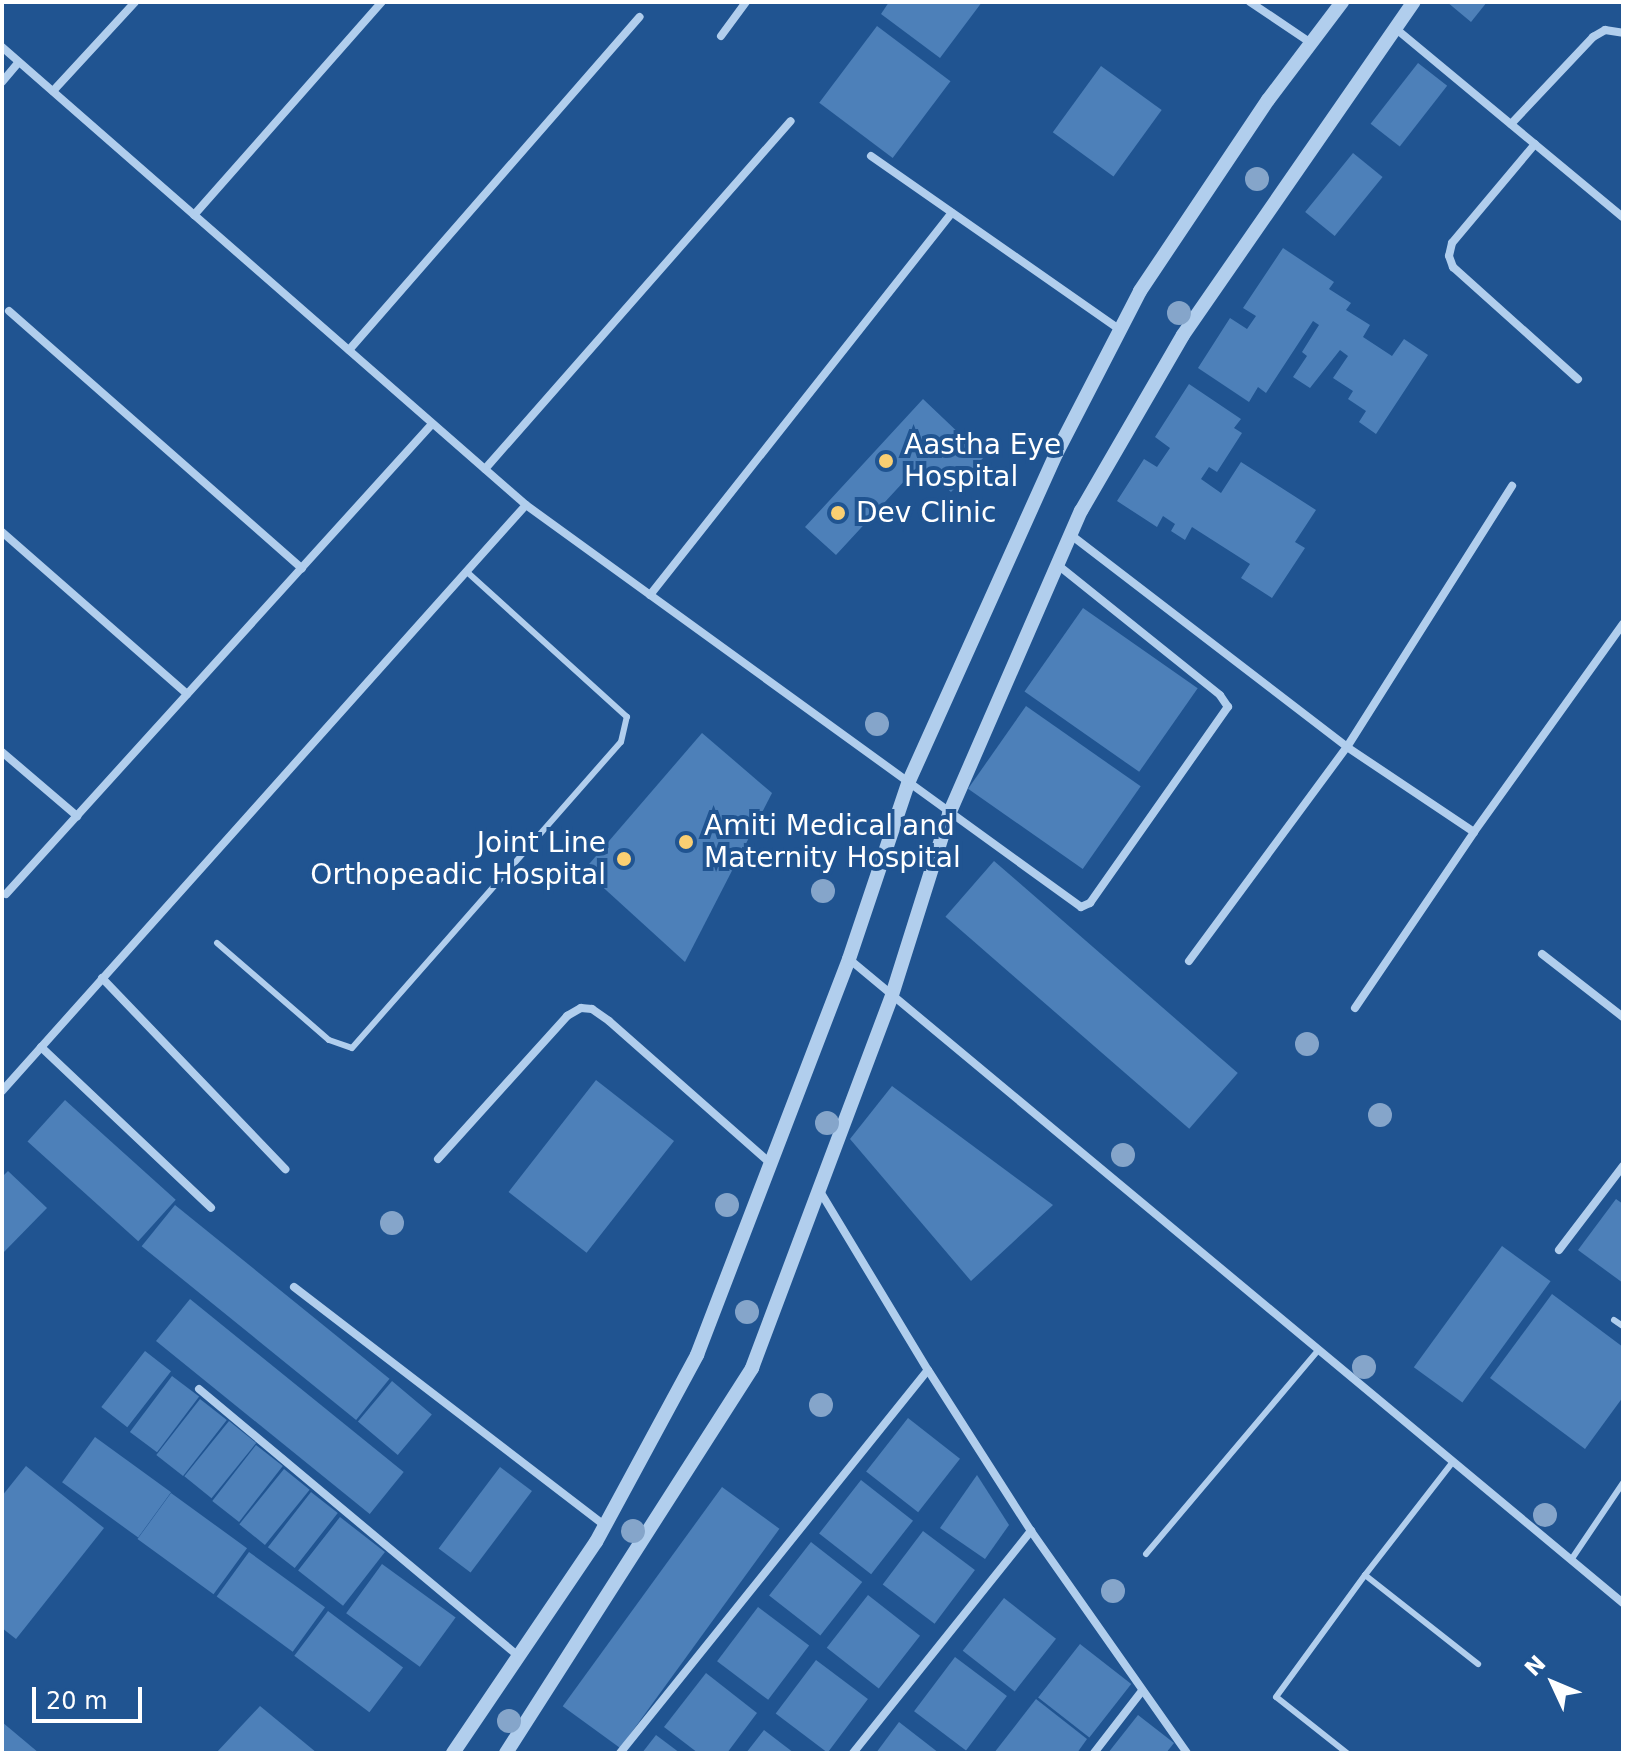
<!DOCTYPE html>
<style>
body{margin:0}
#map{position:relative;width:1625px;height:1755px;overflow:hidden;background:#205491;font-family:"DejaVu Sans",sans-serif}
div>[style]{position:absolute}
.building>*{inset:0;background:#4d80b9;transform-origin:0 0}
.service>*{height:6px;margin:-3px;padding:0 3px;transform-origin:3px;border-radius:3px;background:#b1ceed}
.minor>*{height:8px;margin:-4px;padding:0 4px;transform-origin:4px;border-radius:4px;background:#b1ceed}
.tertiary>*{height:14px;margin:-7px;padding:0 7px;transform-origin:7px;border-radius:7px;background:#b1ceed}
.trees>*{width:24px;height:24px;margin:-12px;border-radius:50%;background:#85a5ca}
.dots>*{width:22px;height:22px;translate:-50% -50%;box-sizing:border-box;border:4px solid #205491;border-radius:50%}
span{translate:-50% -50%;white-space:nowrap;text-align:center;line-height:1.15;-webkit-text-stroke:8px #205491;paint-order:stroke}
.poi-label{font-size:28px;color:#fff}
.left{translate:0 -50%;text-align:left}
.right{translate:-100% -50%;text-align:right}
.frame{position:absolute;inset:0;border:4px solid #fff;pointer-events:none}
.north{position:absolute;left:1513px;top:1643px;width:80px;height:80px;-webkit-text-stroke:6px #205491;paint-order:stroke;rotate:314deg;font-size:22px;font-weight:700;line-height:32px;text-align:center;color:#fff}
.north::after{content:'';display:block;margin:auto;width:28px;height:36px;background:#fff;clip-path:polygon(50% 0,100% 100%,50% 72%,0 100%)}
.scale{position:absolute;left:32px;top:1687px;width:110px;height:36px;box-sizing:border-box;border:4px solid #fff;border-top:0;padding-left:10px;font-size:24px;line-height:28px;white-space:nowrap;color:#fff;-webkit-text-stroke:6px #205491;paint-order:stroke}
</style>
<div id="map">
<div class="building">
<i style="clip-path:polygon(889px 2px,982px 2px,940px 58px,881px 14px)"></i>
<i style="clip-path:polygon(1447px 2px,1487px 2px,1471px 22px)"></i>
<i style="left:877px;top:26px;width:92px;height:96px;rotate:37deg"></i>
<i style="left:1418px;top:63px;width:37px;height:77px;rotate:38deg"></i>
<i style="left:1101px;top:66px;width:75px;height:82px;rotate:36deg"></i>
<i style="left:1353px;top:153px;width:38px;height:76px;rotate:39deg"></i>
<i style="clip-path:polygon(1283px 248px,1334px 282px,1329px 289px,1351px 303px,1346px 310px,1370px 325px,1363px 337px,1392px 356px,1404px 339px,1428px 355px,1376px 434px,1359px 422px,1366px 411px,1348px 399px,1353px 391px,1333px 378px,1348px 356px,1340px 350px,1310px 388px,1293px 377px,1307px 356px,1302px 352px,1319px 325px,1313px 321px,1266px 393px,1258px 387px,1249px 402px,1198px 368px,1230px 318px,1247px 329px,1256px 316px,1243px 308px)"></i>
<i style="clip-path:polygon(1189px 384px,1241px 419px,1234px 428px,1242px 433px,1217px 472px,1209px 467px,1201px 479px,1221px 493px,1241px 462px,1316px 510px,1295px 542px,1305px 548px,1272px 598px,1241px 578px,1250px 564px,1192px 527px,1185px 540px,1171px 531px,1175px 524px,1163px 516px,1157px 527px,1117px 501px,1144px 459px,1157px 467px,1170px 448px,1155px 437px)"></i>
<i style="clip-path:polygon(923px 399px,984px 457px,951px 492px,920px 464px,836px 555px,805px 527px)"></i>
<i style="left:1083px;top:608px;width:140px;height:102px;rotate:35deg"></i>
<i style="left:1026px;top:706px;width:140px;height:101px;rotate:35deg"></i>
<i style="clip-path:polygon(702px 733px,772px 793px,685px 962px,584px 870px)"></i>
<i style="left:994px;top:861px;width:323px;height:74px;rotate:41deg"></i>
<i style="left:596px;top:1080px;width:99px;height:142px;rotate:38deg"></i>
<i style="clip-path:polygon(892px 1086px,1053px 1205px,971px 1281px,850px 1139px)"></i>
<i style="left:65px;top:1100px;width:149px;height:56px;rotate:42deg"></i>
<i style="clip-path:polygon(8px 1171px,47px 1208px,2px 1254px,2px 1177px)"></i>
<i style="clip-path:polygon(1616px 1199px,1623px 1204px,1623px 1283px,1578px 1250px)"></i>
<i style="left:175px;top:1205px;width:276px;height:53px;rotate:39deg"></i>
<i style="left:1502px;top:1246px;width:60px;height:150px;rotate:36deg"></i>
<i style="clip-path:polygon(1552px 1294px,1623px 1347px,1623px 1397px,1585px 1449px,1490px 1378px)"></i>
<i style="left:190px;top:1299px;width:275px;height:54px;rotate:39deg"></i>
<i style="left:145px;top:1351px;width:33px;height:71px;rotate:38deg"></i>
<i style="left:172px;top:1376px;width:34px;height:70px;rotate:37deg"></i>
<i style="left:392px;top:1381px;width:52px;height:53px;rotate:40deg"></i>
<i style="left:200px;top:1399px;width:34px;height:71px;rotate:38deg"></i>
<i style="left:908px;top:1418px;width:66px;height:68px;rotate:38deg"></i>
<i style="left:229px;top:1421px;width:35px;height:71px;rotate:39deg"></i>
<i style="left:95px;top:1437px;width:94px;height:56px;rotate:36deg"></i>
<i style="left:256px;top:1445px;width:34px;height:71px;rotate:38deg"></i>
<i style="clip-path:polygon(26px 1466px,104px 1528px,16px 1639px,2px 1628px,2px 1496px)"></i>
<i style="left:500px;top:1467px;width:40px;height:102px;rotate:37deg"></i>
<i style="left:284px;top:1469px;width:33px;height:71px;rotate:39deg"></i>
<i style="clip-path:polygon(977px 1475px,1009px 1525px,985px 1559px,940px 1528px)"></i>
<i style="left:861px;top:1480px;width:66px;height:68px;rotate:38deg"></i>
<i style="left:722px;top:1487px;width:71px;height:271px;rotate:36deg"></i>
<i style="left:311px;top:1492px;width:34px;height:70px;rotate:38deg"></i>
<i style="left:171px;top:1493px;width:94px;height:57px;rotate:36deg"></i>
<i style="left:340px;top:1517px;width:57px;height:68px;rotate:38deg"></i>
<i style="left:923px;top:1531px;width:65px;height:67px;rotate:37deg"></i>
<i style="left:811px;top:1542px;width:65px;height:68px;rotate:38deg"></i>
<i style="left:249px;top:1552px;width:94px;height:55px;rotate:36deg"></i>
<i style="left:382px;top:1564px;width:91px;height:61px;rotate:36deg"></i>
<i style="left:868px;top:1595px;width:66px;height:67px;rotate:38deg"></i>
<i style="left:1004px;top:1598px;width:66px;height:67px;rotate:38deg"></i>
<i style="left:758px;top:1607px;width:64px;height:68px;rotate:37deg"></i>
<i style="left:328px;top:1611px;width:94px;height:56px;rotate:37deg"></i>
<i style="left:1080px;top:1644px;width:65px;height:68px;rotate:38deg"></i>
<i style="left:955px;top:1657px;width:65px;height:68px;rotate:37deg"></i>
<i style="left:816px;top:1660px;width:65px;height:67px;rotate:37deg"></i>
<i style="clip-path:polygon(706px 1673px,757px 1713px,727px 1753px,698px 1753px,664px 1727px)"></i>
<i style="clip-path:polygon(1036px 1699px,1087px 1739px,1077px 1753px,994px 1753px)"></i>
<i style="clip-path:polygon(260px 1706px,317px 1753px,216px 1753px)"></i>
<i style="clip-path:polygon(1138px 1715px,1174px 1743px,1166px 1753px,1108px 1753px)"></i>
<i style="clip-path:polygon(2px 1722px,39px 1753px,2px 1753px)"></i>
<i style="clip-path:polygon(899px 1722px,939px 1753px,876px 1753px)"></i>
<i style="clip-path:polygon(764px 1730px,794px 1753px,746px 1753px)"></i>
<i style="clip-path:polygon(656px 1735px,680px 1753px,642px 1753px)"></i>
</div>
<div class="service">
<i style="left:217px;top:943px;width:148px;rotate:40.9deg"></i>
<i style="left:329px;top:1040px;width:24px;rotate:19deg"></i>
<i style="left:352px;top:1048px;width:407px;rotate:-48.7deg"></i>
<i style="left:621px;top:742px;width:26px;rotate:-77deg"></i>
<i style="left:627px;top:717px;width:217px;rotate:-137.8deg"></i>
<i style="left:1614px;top:1320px;width:11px;rotate:34deg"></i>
<i style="left:1146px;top:1554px;width:265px;rotate:-49.8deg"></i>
<i style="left:1571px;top:1560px;width:93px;rotate:-56deg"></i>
<i style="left:1365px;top:1575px;width:142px;rotate:-52.2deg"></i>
<i style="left:1347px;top:1753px;width:90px;rotate:-141.7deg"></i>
<i style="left:1276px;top:1697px;width:151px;rotate:-53.9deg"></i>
<i style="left:1365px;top:1575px;width:144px;rotate:38.2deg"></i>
</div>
<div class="minor">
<i style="left:1250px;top:2px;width:73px;rotate:33.9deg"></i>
<i style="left:1395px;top:28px;width:296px;rotate:39.7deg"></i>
<i style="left:721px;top:36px;width:42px;rotate:-53.7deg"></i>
<i style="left:2px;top:47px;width:696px;rotate:41.15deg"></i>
<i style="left:526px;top:505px;width:685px;rotate:35.92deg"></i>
<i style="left:1081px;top:907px;width:10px;rotate:-24deg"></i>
<i style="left:1090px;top:903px;width:240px;rotate:-54.9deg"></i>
<i style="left:1228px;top:707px;width:14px;rotate:-124deg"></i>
<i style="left:1220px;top:695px;width:208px;rotate:-141.3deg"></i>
<i style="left:2px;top:82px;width:26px;rotate:-50deg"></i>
<i style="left:53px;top:91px;width:121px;rotate:-47.3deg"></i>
<i style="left:1511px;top:124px;width:120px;rotate:-46.7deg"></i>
<i style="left:1593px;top:37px;width:14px;rotate:-30deg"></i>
<i style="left:1605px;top:30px;width:18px;rotate:9deg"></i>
<i style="left:1535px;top:144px;width:129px;rotate:130deg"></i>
<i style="left:1452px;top:243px;width:13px;rotate:103deg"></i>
<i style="left:1449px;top:256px;width:12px;rotate:70deg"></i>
<i style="left:1453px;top:267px;width:168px;rotate:41.9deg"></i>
<i style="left:871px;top:156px;width:304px;rotate:34.9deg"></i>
<i style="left:194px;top:215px;width:284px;rotate:-48.6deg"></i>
<i style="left:9px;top:311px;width:390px;rotate:41.3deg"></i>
<i style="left:349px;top:350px;width:442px;rotate:-48.9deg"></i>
<i style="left:485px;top:469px;width:463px;rotate:-48.7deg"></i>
<i style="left:2px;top:532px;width:246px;rotate:41.2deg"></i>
<i style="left:1071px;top:535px;width:348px;rotate:37.5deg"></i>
<i style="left:1347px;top:747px;width:309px;rotate:-57.7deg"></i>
<i style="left:650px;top:595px;width:487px;rotate:-51.7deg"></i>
<i style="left:2px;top:752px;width:99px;rotate:40.5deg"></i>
<i style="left:6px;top:894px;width:634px;rotate:-47.81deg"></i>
<i style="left:1542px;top:954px;width:103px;rotate:37.9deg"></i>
<i style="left:849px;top:959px;width:1007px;rotate:39.76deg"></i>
<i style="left:1189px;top:961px;width:266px;rotate:-53.6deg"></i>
<i style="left:1347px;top:747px;width:153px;rotate:33.8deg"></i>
<i style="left:102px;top:978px;width:265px;rotate:46.2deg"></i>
<i style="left:1355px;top:1008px;width:212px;rotate:-55.9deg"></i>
<i style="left:1474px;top:832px;width:256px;rotate:-54.4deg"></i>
<i style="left:41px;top:1047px;width:234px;rotate:43.4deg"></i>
<i style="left:2px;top:1091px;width:786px;rotate:-48.2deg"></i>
<i style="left:438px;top:1159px;width:193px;rotate:-47.9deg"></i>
<i style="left:567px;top:1016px;width:16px;rotate:-30deg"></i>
<i style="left:581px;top:1008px;width:11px;rotate:5deg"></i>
<i style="left:592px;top:1009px;width:21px;rotate:35deg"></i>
<i style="left:609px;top:1021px;width:216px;rotate:41.4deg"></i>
<i style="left:818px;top:1188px;width:213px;rotate:58.9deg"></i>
<i style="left:928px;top:1370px;width:191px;rotate:57.4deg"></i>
<i style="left:1031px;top:1531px;width:271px;rotate:54.9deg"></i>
<i style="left:1559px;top:1250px;width:106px;rotate:-52.7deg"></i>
<i style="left:294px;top:1287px;width:392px;rotate:37.5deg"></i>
<i style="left:199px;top:1389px;width:417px;rotate:39.9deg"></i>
<i style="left:620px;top:1753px;width:491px;rotate:-51.2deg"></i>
<i style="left:853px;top:1753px;width:285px;rotate:-51.3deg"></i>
<i style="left:1094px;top:1753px;width:78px;rotate:-52.3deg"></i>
</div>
<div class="tertiary">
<i style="left:453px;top:1753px;width:255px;rotate:-55.9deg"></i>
<i style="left:596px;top:1542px;width:213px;rotate:-61.6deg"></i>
<i style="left:697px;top:1355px;width:424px;rotate:-69deg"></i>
<i style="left:849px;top:959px;width:188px;rotate:-71.4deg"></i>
<i style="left:909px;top:781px;width:359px;rotate:-65.8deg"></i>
<i style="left:1056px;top:454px;width:183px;rotate:-62.7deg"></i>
<i style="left:1140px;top:291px;width:230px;rotate:-56.2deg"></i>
<i style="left:1268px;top:100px;width:123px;rotate:-52.9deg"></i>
<i style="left:506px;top:1753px;width:457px;rotate:-57.4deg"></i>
<i style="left:752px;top:1368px;width:398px;rotate:-69.4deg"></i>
<i style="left:892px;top:995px;width:190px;rotate:-72.5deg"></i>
<i style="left:949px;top:814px;width:331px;rotate:-66.5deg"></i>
<i style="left:1081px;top:511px;width:203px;rotate:-59.9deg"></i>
<i style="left:1183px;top:335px;width:405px;rotate:-55.3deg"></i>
</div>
<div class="trees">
<i style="left:1257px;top:179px"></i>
<i style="left:1179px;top:313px"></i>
<i style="left:877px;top:724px"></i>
<i style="left:823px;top:891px"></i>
<i style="left:1307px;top:1044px"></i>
<i style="left:1380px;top:1115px"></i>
<i style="left:827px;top:1123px"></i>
<i style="left:1123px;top:1155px"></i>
<i style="left:727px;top:1205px"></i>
<i style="left:392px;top:1223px"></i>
<i style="left:747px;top:1312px"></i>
<i style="left:1364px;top:1367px"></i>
<i style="left:821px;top:1405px"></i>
<i style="left:1545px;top:1515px"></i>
<i style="left:633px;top:1531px"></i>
<i style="left:1113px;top:1591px"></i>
<i style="left:509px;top:1721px"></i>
</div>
<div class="dots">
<i style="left:886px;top:461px;background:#facf72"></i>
<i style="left:838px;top:513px;background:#facf72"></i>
<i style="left:686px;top:842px;background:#facf72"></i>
<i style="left:624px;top:859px;background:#facf72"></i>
</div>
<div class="poi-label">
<span class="left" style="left:904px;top:461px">Aastha Eye<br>Hospital</span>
<span class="left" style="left:856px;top:513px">Dev Clinic</span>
<span class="left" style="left:704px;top:842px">Amiti Medical and<br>Maternity Hospital</span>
<span class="right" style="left:606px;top:859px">Joint Line<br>Orthopeadic Hospital</span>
</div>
<div class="frame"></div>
<div class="north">N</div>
<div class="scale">20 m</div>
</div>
